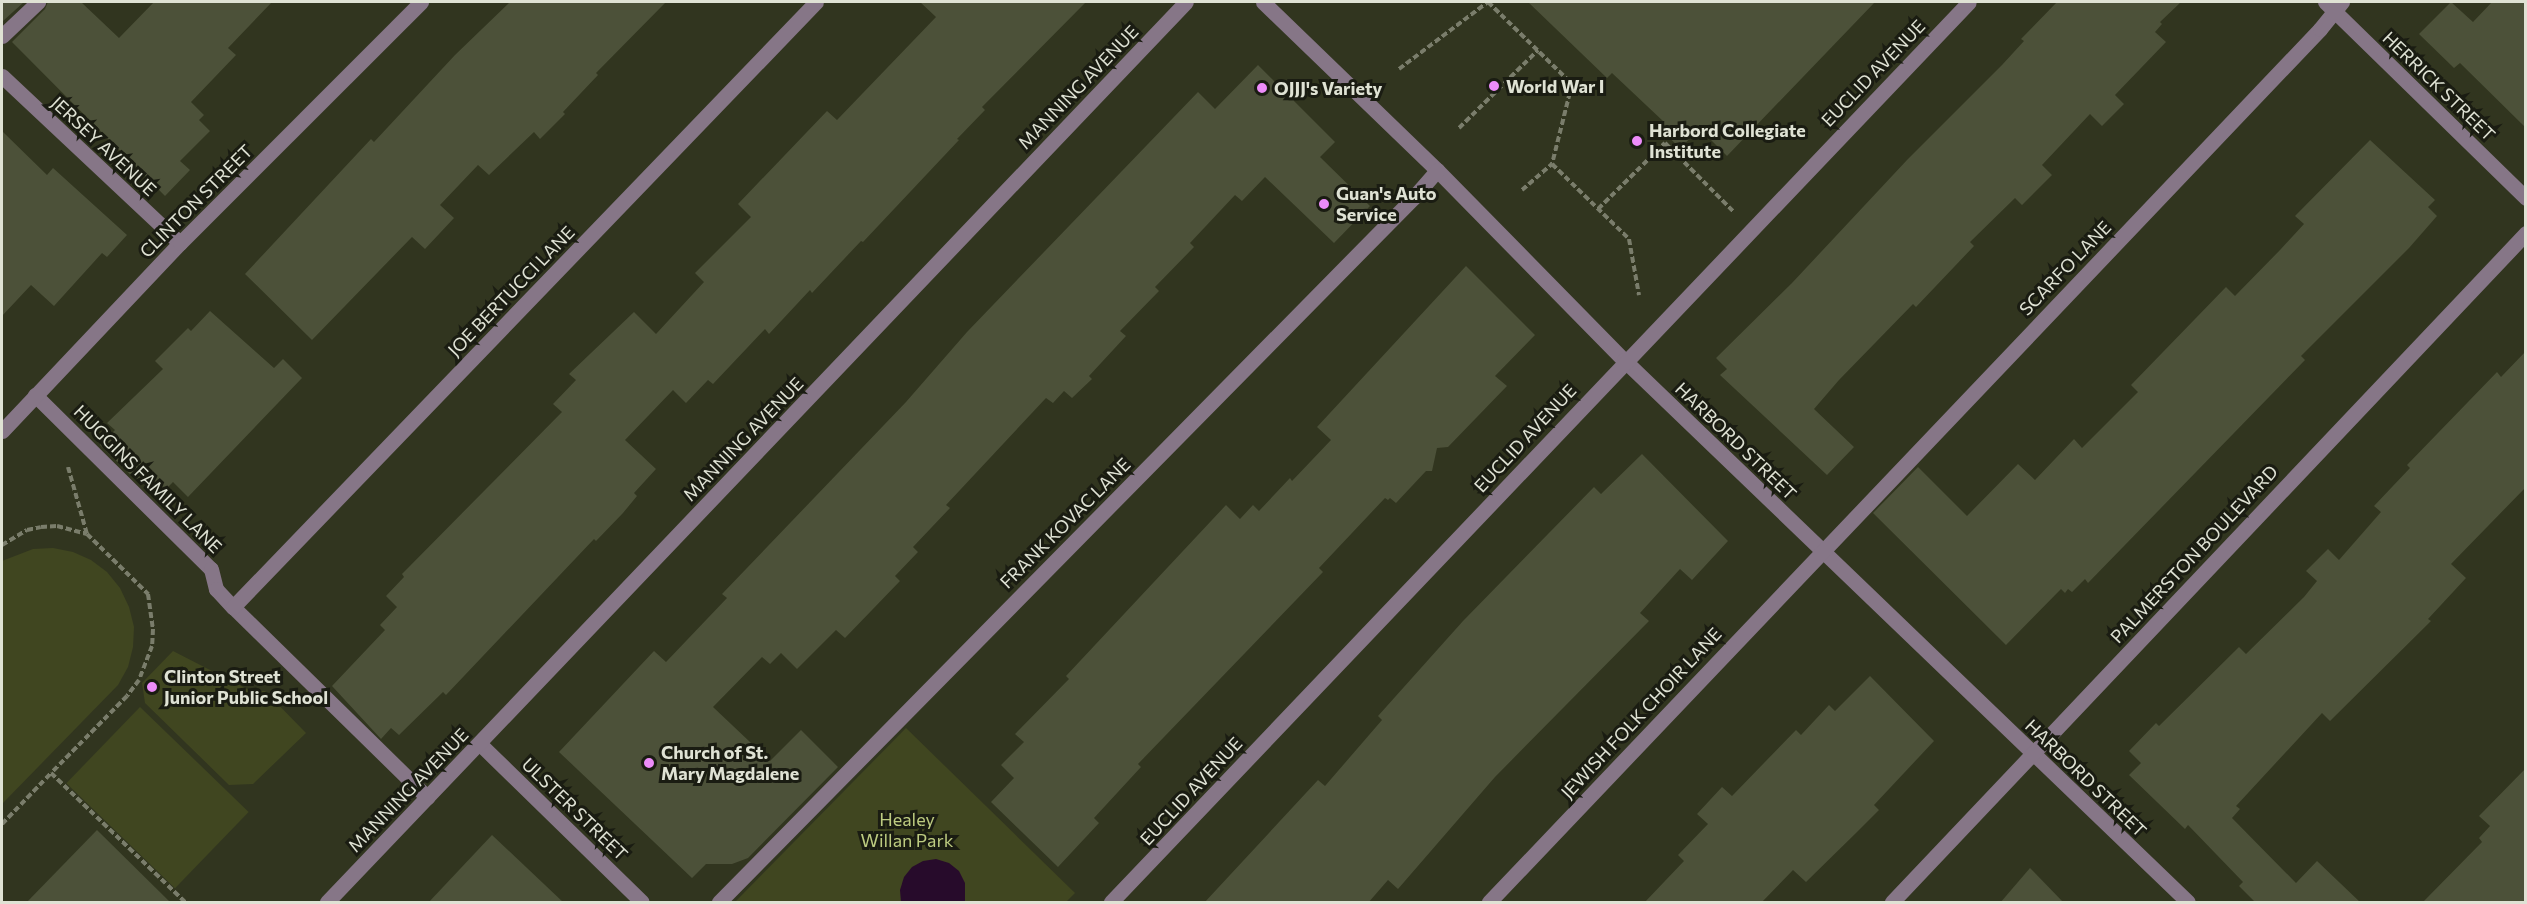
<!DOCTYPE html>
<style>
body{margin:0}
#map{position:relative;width:2527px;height:904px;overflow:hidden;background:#31351f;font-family:Commissioner,sans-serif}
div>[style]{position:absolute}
.green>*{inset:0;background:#404620;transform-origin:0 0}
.water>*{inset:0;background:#270b2b}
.building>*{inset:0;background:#4c5139}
.path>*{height:4px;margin-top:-2px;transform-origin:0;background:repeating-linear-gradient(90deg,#7a7d6b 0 6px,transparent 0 9px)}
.minor>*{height:15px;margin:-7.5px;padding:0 7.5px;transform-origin:7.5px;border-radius:7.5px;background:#867687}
.dots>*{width:16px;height:16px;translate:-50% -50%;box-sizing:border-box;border:3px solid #1a1c12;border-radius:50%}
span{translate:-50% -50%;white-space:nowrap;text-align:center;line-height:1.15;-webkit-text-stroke:6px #1a1c12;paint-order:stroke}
.street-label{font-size:18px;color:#dfe2d4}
.poi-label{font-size:18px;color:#dfe2d4;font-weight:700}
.left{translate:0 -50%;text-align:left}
.park-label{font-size:18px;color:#bdcb80}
.frame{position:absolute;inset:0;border:3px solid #dfe2d4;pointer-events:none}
</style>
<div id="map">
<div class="green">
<i style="clip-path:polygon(53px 548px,73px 552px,91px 560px,107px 572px,120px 588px,129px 607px,134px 627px,133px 647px,128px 667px,118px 685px,2px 804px,2px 561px,33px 549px)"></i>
<i style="clip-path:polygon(173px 651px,251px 691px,265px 691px,306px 733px,253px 784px,229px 785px,145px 703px,142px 683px)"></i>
<i style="left:140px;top:707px;width:151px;height:106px;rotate:44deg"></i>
<i style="clip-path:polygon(906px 728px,1075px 893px,1066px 902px,735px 902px)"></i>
</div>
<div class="water">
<i style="clip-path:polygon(936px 859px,949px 863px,959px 871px,965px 883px,965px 902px,901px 902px,900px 890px,904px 877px,912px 867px,923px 861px)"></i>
</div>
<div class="building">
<i style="clip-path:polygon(2px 2px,24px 2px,3px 21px)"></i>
<i style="clip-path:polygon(48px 2px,81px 2px,119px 38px,154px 2px,272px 2px,228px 48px,236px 55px,191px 102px,204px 115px,199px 120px,210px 131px,180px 161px,190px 170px,165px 196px,12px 42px,45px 9px)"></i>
<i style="clip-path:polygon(510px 2px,666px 2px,596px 73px,598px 75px,563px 112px,565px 114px,540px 139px,534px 132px,489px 175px,478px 165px,440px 205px,454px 218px,425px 249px,412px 237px,312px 340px,245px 274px,371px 139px,374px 142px,455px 55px)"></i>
<i style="clip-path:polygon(920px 2px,1086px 2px,982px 107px,985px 110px,957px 139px,959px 140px,863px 242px,861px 241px,812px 293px,810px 290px,769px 334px,765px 329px,713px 384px,708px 380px,686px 403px,673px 390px,625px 440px,656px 469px,634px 493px,637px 496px,623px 513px,596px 541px,594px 539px,446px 695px,443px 692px,399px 735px,391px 728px,381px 739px,332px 686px,385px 630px,380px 625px,397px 607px,386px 596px,404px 577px,402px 574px,562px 412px,553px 404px,576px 380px,569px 374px,634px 312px,656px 334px,704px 282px,695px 273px,751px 217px,738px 204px,827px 111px,837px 120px,936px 17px)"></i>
<i style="clip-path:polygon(1528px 2px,1875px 2px,1727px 156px,1700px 129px,1680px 148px,1658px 127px,1664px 122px,1612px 73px,1607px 78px)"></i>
<i style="clip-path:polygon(2057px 2px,2181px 2px,2160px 22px,2162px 24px,2155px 32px,2166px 42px,2115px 95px,2124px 104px,2102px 126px,2090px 114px,2042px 165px,2052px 175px,2022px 205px,2015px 198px,1970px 242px,1974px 246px,1916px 307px,1913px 304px,1839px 380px,1814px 409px,1854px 447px,1827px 475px,1720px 375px,1727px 369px,1716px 358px,1792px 283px,1907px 160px,2002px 65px,2024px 41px,2021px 39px)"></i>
<i style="clip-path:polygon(2451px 2px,2473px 22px,2492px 2px,2526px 2px,2526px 128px,2460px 63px,2454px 68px,2419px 34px)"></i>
<i style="clip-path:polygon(1258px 65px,1335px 142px,1320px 157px,1370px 206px,1334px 243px,1265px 177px,1242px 201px,1235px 195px,1190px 243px,1194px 247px,1155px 287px,1159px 291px,1120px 331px,1126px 336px,1089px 376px,1092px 379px,1072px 398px,1064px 391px,1053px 403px,1046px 398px,946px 505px,950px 508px,913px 547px,918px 552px,895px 576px,900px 581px,845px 638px,836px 630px,797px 669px,781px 653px,770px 664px,762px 657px,713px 707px,770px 761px,801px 730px,838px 767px,748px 858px,732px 864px,706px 864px,692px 878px,559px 752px,654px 651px,666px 662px,727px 598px,722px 594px,906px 402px,967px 332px,1198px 92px,1215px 109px)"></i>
<i style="clip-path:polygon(2px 131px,47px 175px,53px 168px,127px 235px,107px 257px,102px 253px,54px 306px,31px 285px,2px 316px)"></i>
<i style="clip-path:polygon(2370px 140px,2435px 200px,2428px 207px,2437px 216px,2409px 248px,2301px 356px,2305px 360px,2088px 583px,2085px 579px,2072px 592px,2068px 589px,2065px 593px,2061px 589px,2006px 645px,1873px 513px,1918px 467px,1967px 516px,2018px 464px,2035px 480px,2074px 439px,2082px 448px,2138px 392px,2131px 385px,2226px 287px,2235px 296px,2280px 250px,2304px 224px,2295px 216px)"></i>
<i style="clip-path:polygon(1466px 266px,1535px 335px,1495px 376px,1507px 386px,1448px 447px,1437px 448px,1432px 471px,1426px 471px,1396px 503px,1390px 498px,1388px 500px,1385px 498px,1319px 568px,1323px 572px,1138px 764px,1141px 767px,1094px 818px,1099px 823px,1058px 867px,991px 802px,1014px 778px,1001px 765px,1024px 742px,1015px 734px,1069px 679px,1066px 676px,1226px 505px,1240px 519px,1253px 505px,1259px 511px,1290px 478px,1292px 481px,1331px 440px,1317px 427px)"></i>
<i style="clip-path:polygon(210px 311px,274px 368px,283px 359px,302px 378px,188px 497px,173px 482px,160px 495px,142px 478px,138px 482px,100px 445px,115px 430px,107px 423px,163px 369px,155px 361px,188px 328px,191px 331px)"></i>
<i style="clip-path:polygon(2526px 351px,2526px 487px,2451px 564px,2466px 578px,2428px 619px,2431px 621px,2330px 721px,2322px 713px,2236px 806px,2240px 809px,2232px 818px,2296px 883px,2317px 861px,2361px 903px,2256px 903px,2239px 886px,2243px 882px,2188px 825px,2185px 829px,2129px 775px,2141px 763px,2129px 751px,2156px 723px,2159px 726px,2239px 647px,2246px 654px,2304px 597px,2317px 581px,2306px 571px,2328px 549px,2339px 560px,2381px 512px,2374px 506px,2410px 468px,2407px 465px,2497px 372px,2501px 377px)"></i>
<i style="clip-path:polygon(1642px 454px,1728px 541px,1692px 580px,1680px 569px,1640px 613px,1649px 621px,1495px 777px,1398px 889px,1388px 880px,1368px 903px,1204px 903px,1318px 780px,1325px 786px,1382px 720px,1378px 716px,1463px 621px,1594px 487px,1601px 494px)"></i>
<i style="clip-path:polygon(1870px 676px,1934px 741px,1874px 805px,1879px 810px,1856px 833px,1806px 882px,1793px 870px,1761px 903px,1644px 903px,1684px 861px,1678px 855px,1708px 824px,1697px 814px,1722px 787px,1732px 796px,1796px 730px,1801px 735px,1829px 705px,1835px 711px)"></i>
<i style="clip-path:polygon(2526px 768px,2526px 903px,2422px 903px,2482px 842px,2479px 838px,2490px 826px,2479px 816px)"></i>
<i style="clip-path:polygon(97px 830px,171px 903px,26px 903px)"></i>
<i style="clip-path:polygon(492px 835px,564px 903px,428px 903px)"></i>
<i style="clip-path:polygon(2030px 868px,2064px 903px,2000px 903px)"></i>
</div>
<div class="path">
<i style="left:1488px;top:2px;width:117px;rotate:44.3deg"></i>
<i style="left:1572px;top:84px;width:82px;rotate:104deg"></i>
<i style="left:1552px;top:164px;width:107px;rotate:44.2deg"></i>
<i style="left:1629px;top:239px;width:57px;rotate:79.9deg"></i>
<i style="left:1399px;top:69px;width:111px;rotate:-37deg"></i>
<i style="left:1459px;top:128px;width:111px;rotate:-44.6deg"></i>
<i style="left:1522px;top:190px;width:40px;rotate:-41deg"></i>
<i style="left:1598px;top:209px;width:94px;rotate:-44.6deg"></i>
<i style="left:1665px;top:143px;width:98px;rotate:45deg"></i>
<i style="left:68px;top:467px;width:70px;rotate:74.2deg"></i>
<i style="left:87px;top:534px;width:86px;rotate:44.5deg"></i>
<i style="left:148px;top:594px;width:35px;rotate:82deg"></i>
<i style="left:153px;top:629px;width:17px;rotate:93deg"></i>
<i style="left:152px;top:646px;width:36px;rotate:111deg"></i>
<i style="left:139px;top:680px;width:20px;rotate:127deg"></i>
<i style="left:127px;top:696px;width:108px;rotate:134.6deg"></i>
<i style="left:51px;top:773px;width:186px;rotate:43.9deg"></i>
<i style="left:2px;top:545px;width:29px;rotate:-31deg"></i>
<i style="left:27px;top:530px;width:14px;rotate:-12deg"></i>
<i style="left:41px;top:527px;width:16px;rotate:-4deg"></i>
<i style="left:57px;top:526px;width:31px;rotate:15deg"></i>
<i style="left:2px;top:824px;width:71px;rotate:-46.1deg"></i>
</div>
<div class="minor">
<i style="left:1263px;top:2px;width:242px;rotate:44deg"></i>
<i style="left:1437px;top:170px;width:267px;rotate:45.5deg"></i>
<i style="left:1624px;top:360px;width:782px;rotate:43.86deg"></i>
<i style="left:2325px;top:2px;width:281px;rotate:44.3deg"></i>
<i style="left:2px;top:36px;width:50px;rotate:-43.4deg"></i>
<i style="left:2px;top:76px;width:244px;rotate:43.2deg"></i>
<i style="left:35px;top:395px;width:247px;rotate:44.7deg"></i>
<i style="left:211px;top:569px;width:21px;rotate:76deg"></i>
<i style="left:216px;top:589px;width:25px;rotate:47deg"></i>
<i style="left:233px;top:607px;width:272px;rotate:44.4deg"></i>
<i style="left:2px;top:431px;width:259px;rotate:-46.6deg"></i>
<i style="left:180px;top:243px;width:341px;rotate:-45deg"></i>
<i style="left:233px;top:607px;width:840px;rotate:-46.06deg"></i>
<i style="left:480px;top:744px;width:226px;rotate:44.3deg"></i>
<i style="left:327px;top:902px;width:1244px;rotate:-46.34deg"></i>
<i style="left:719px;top:902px;width:989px;rotate:-45.41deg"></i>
<i style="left:1413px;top:198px;width:37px;rotate:-49deg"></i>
<i style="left:1111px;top:902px;width:1243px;rotate:-46.37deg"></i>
<i style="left:1489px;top:902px;width:1205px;rotate:-46.41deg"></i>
<i style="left:2320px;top:29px;width:35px;rotate:-51deg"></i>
<i style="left:1892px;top:902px;width:922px;rotate:-46.54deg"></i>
</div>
<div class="dots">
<i style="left:1494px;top:86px;background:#ed8cf9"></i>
<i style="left:1262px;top:88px;background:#ed8cf9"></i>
<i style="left:1637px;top:141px;background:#ed8cf9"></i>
<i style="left:1324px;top:204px;background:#ed8cf9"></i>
<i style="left:152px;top:687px;background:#ed8cf9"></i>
<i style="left:649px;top:763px;background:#ed8cf9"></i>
</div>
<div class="street-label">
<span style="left:1873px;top:73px;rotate:-46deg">EUCLID AVENUE</span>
<span style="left:2439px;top:86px;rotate:44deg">HERRICK STREET</span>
<span style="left:1078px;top:87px;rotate:-46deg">MANNING AVENUE</span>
<span style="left:104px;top:146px;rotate:43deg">JERSEY AVENUE</span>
<span style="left:196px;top:201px;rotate:-45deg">CLINTON STREET</span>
<span style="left:2065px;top:268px;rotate:-46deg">SCARFO LANE</span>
<span style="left:511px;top:291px;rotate:-46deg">JOE BERTUCCI LANE</span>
<span style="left:1525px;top:438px;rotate:-47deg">EUCLID AVENUE</span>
<span style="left:743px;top:439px;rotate:-46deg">MANNING AVENUE</span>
<span style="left:1736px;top:441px;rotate:44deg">HARBORD STREET</span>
<span style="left:148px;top:479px;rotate:45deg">HUGGINS FAMILY LANE</span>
<span style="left:1065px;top:523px;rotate:-45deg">FRANK KOVAC LANE</span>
<span style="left:2194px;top:554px;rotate:-47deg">PALMERSTON BOULEVARD</span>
<span style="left:1641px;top:713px;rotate:-47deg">JEWISH FOLK CHOIR LANE</span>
<span style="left:2086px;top:778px;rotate:44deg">HARBORD STREET</span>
<span style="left:408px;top:790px;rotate:-46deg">MANNING AVENUE</span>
<span style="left:1191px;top:791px;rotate:-47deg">EUCLID AVENUE</span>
<span style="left:575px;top:809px;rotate:44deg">ULSTER STREET</span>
</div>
<div class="poi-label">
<span class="left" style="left:1506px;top:86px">World War I</span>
<span class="left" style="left:1274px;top:88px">OJJJ's Variety</span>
<span class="left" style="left:1649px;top:141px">Harbord Collegiate<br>Institute</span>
<span class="left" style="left:1336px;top:204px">Guan's Auto<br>Service</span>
<span class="left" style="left:164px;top:687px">Clinton Street<br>Junior Public School</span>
<span class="left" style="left:661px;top:763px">Church of St.<br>Mary Magdalene</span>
</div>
<div class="park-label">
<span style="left:907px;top:830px">Healey<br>Willan Park</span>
</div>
<div class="frame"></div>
</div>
